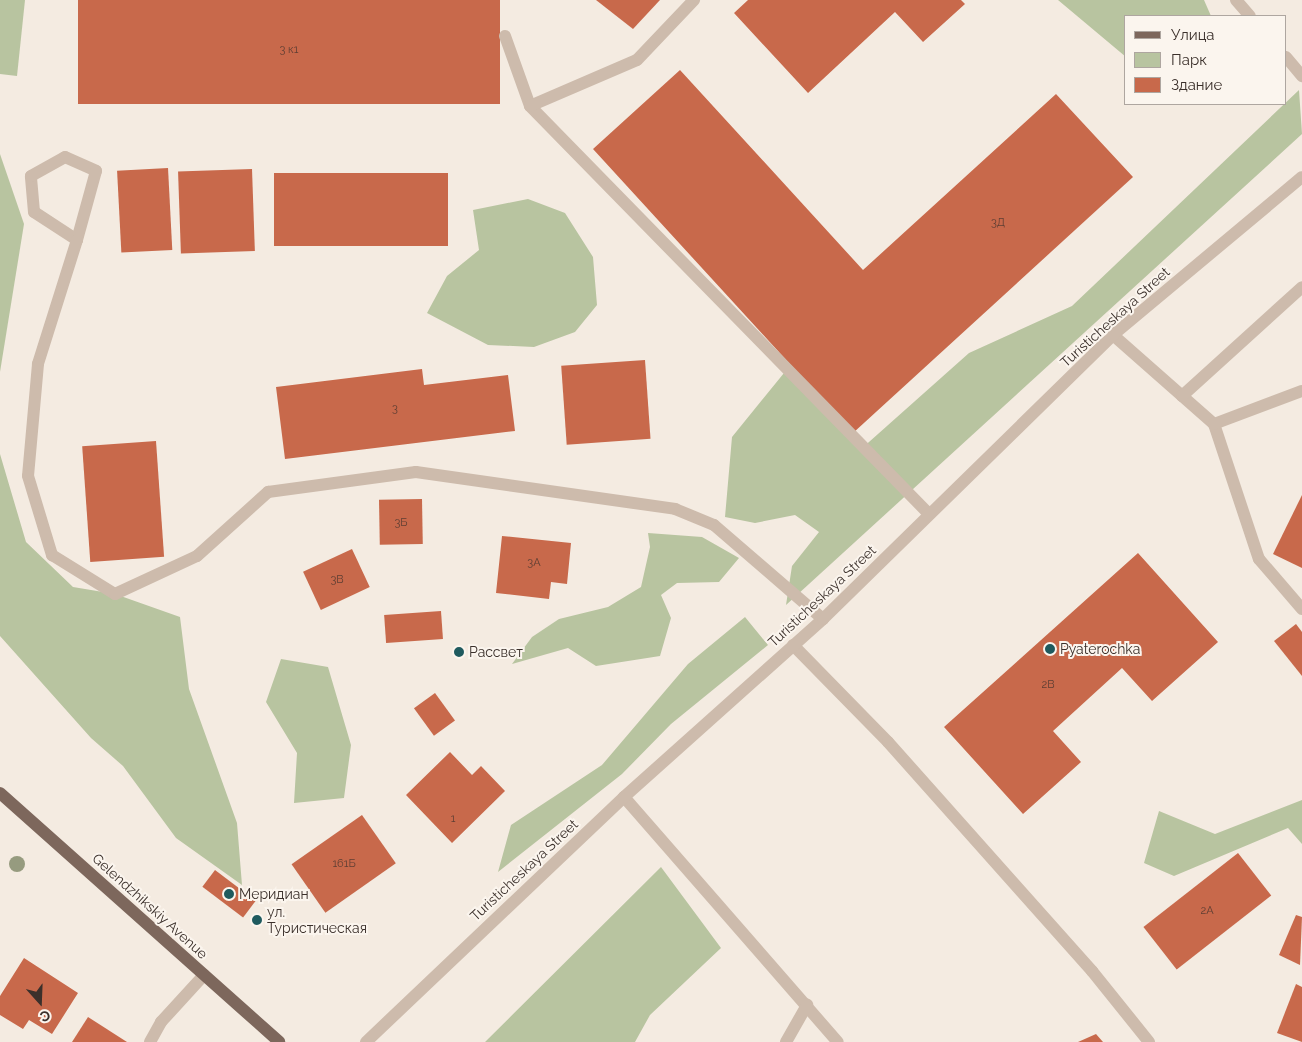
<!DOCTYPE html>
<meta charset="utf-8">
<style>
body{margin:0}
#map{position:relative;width:1302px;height:1042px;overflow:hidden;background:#f4ebe1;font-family:Raleway,sans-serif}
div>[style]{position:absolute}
.green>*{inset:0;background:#b8c4a0}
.building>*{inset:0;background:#c8694b;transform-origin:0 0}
.service>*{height:12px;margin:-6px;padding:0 6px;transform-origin:6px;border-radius:6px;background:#cdbbac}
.minor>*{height:12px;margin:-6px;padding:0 6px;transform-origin:6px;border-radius:6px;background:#cdbbac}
.tertiary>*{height:12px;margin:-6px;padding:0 6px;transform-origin:6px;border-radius:6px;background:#cdbbac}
.primary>*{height:12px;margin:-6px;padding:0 6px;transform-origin:6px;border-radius:6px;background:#7d675c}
.trees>*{width:16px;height:16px;margin:-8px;border-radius:50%;background:#969b7f}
.dots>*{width:14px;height:14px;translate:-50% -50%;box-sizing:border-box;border:2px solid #fbf5ee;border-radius:50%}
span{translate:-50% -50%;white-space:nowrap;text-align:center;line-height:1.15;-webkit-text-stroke:4px #fbf5ee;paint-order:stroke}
.number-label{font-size:11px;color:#5e3e33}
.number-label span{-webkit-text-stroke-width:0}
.street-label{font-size:14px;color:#3b302b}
.poi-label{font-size:14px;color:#3b302b}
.left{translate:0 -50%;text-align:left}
.legend{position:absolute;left:1124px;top:15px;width:162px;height:90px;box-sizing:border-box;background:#fbf5ee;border:1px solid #aea6a0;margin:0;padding:6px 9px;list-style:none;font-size:15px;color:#3b302b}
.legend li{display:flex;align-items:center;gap:10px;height:25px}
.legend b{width:25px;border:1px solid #aea6a0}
.north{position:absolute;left:15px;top:977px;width:50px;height:50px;-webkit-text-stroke:4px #fbf5ee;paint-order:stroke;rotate:160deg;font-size:14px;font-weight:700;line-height:20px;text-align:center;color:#3b302b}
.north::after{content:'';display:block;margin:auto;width:18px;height:22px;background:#3b302b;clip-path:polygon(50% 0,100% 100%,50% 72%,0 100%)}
</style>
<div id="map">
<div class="green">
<i style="clip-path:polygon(0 0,25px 0,17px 76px,0 74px)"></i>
<i style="clip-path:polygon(1058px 0,1204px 0,1211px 16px,1126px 16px,1126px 57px)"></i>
<i style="clip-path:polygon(1299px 90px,1302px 134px,786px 605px,792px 566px,819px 532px,795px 515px,755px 523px,725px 517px,732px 437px,784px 373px,860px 450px,969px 353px,1072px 306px)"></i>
<i style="clip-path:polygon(0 154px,24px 224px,0 372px)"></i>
<i style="clip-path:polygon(528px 199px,565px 213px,593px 257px,597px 305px,575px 332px,534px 347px,488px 345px,427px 313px,447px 276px,479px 250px,473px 210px)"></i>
<i style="clip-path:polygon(0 454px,26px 542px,73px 587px,115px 594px,180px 617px,189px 689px,237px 823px,242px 885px,176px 838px,123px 766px,91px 738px,0 636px)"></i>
<i style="clip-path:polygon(648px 533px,702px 537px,739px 558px,719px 582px,677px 583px,661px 595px,671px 618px,660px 656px,596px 666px,568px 648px,512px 664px,532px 637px,559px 619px,608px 607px,641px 587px,650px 547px)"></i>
<i style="clip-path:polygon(745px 617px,768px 645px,671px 724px,622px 774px,498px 872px,511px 825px,602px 765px,688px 664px)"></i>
<i style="clip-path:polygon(281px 659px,328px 667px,351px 745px,344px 798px,294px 803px,297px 753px,266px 702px)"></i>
<i style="clip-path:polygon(1302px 800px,1302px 844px,1288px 828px,1174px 876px,1144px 863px,1159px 811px,1215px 834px)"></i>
<i style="clip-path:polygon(661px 867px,721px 948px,650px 1015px,635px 1042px,485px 1042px)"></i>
</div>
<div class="building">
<i style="left:78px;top:0;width:422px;height:104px"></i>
<i style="clip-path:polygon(596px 0,660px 0,633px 29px)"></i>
<i style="clip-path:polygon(748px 0,961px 0,965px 4px,923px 42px,895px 12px,808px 93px,734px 13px)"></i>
<i style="clip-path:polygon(680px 70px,863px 270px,1056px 94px,1133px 177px,853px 433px,593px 149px)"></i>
<i style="left:168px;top:168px;width:82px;height:51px;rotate:87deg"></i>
<i style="left:252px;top:169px;width:82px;height:74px;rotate:88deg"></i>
<i style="left:274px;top:173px;width:174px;height:73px"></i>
<i style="left:645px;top:360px;width:79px;height:84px;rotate:86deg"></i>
<i style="clip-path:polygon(422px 369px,424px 385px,508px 375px,515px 431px,285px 459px,276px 387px)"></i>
<i style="left:156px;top:441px;width:116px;height:74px;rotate:86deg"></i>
<i style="clip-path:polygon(1302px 495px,1302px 568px,1273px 554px)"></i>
<i style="left:422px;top:499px;width:45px;height:43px;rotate:89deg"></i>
<i style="clip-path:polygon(502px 536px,571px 543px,567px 584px,551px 582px,549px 599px,496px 593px)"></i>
<i style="left:352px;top:549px;width:42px;height:54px;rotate:65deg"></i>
<i style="clip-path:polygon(1138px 553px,1218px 642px,1152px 701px,1122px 668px,1053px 731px,1081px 762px,1023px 814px,944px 727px)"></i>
<i style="left:441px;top:611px;width:28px;height:57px;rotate:86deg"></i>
<i style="clip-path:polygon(1296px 624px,1302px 632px,1302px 676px,1274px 641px)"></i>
<i style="left:435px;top:693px;width:34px;height:26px;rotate:54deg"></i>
<i style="clip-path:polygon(450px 752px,472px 775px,481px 766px,505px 791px,452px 843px,406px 795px)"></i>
<i style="left:362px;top:815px;width:59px;height:86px;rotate:55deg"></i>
<i style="left:1238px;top:853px;width:54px;height:120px;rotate:52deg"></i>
<i style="left:215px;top:870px;width:51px;height:21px;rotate:37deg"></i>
<i style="clip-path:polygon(1296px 915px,1302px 917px,1300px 965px,1279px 955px)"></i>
<i style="clip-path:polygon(24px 958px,78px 993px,52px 1034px,29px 1020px,23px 1029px,0 1015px,0 996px)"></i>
<i style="clip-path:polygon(1296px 984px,1302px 987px,1302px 1042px,1277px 1033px)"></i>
<i style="clip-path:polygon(88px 1017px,127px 1042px,72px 1042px)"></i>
<i style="clip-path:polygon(1096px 1034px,1103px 1042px,1078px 1042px)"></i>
</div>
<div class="service">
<i style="left:1236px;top:0;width:21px;rotate:49deg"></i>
<i style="left:1286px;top:57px;width:25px;rotate:50deg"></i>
<i style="left:637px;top:60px;width:83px;rotate:-46.5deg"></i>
<i style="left:77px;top:240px;width:51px;rotate:-146.9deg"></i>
<i style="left:34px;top:212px;width:36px;rotate:-95deg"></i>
<i style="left:31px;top:176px;width:39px;rotate:-29deg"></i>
<i style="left:65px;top:157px;width:34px;rotate:24deg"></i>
<i style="left:96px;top:171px;width:72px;rotate:105.4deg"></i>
<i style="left:77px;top:240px;width:130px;rotate:107.5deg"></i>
<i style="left:38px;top:364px;width:112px;rotate:95.1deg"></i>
<i style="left:28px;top:476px;width:83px;rotate:73.1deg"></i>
<i style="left:52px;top:555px;width:74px;rotate:31.8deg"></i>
<i style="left:115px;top:594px;width:90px;rotate:-24.9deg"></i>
<i style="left:197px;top:556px;width:96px;rotate:-42deg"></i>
<i style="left:268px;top:492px;width:149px;rotate:-7.7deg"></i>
<i style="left:416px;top:472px;width:262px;rotate:8.1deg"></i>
<i style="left:675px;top:509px;width:42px;rotate:22.3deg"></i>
<i style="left:714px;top:525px;width:144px;rotate:40.8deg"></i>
<i style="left:1113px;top:335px;width:135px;rotate:41.4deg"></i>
<i style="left:1214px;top:424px;width:142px;rotate:71.6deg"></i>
<i style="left:1259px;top:559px;width:66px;rotate:49.3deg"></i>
<i style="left:1182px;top:396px;width:162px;rotate:-42.2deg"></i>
<i style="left:1214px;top:424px;width:94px;rotate:-20.6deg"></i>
<i style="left:624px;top:797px;width:325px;rotate:48.9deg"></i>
<i style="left:786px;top:1042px;width:43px;rotate:-60.4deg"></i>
</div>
<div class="minor">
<i style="left:505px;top:36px;width:74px;rotate:70.3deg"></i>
<i style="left:530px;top:106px;width:571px;rotate:45.64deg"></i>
<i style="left:530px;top:106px;width:116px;rotate:-23.3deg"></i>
<i style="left:793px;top:645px;width:136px;rotate:45.6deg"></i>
<i style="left:888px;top:742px;width:307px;rotate:48.3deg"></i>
<i style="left:1092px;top:971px;width:91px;rotate:51.2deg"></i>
<i style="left:150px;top:1042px;width:23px;rotate:-61deg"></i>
<i style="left:161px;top:1022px;width:64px;rotate:-47.5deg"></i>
</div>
<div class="tertiary">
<i style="left:366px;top:1042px;width:356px;rotate:-43.5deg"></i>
<i style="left:624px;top:797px;width:267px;rotate:-41.8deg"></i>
<i style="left:823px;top:619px;width:406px;rotate:-44.4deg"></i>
<i style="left:1113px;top:335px;width:246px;rotate:-39.9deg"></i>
</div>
<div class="primary">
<i style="left:0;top:793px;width:374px;rotate:41.7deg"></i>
</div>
<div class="trees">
<i style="left:17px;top:864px"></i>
</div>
<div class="dots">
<i style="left:1050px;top:649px;background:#1f5a5e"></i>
<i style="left:459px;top:652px;background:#1f5a5e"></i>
<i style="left:229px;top:894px;background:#1f5a5e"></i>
<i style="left:257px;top:920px;background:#1f5a5e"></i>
</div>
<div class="number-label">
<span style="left:289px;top:50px">3 к1</span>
<span style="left:998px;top:223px">3Д</span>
<span style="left:395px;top:409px">3</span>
<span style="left:401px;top:523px">3Б</span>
<span style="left:534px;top:563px">3А</span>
<span style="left:337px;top:580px">3В</span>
<span style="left:1048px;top:685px">2В</span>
<span style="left:453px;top:819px">1</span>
<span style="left:344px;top:864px">161Б</span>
<span style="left:1207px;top:911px">2А</span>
</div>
<div class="street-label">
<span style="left:1115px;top:317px;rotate:-42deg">Turisticheskaya Street</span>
<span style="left:822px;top:596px;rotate:-43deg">Turisticheskaya Street</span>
<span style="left:524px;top:870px;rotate:-43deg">Turisticheskaya Street</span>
<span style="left:150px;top:906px;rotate:42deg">Gelendzhikskiy Avenue</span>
</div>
<div class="poi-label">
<span class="left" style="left:1060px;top:649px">Pyaterochka</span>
<span class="left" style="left:469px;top:652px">Рассвет</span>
<span class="left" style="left:239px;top:894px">Меридиан</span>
<span class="left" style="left:267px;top:920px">ул.<br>Туристическая</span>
</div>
<ul class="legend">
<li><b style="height:6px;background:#7d675c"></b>Улица</li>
<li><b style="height:14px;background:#b8c4a0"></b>Парк</li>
<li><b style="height:14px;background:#c8694b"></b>Здание</li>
</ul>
<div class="north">С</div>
</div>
